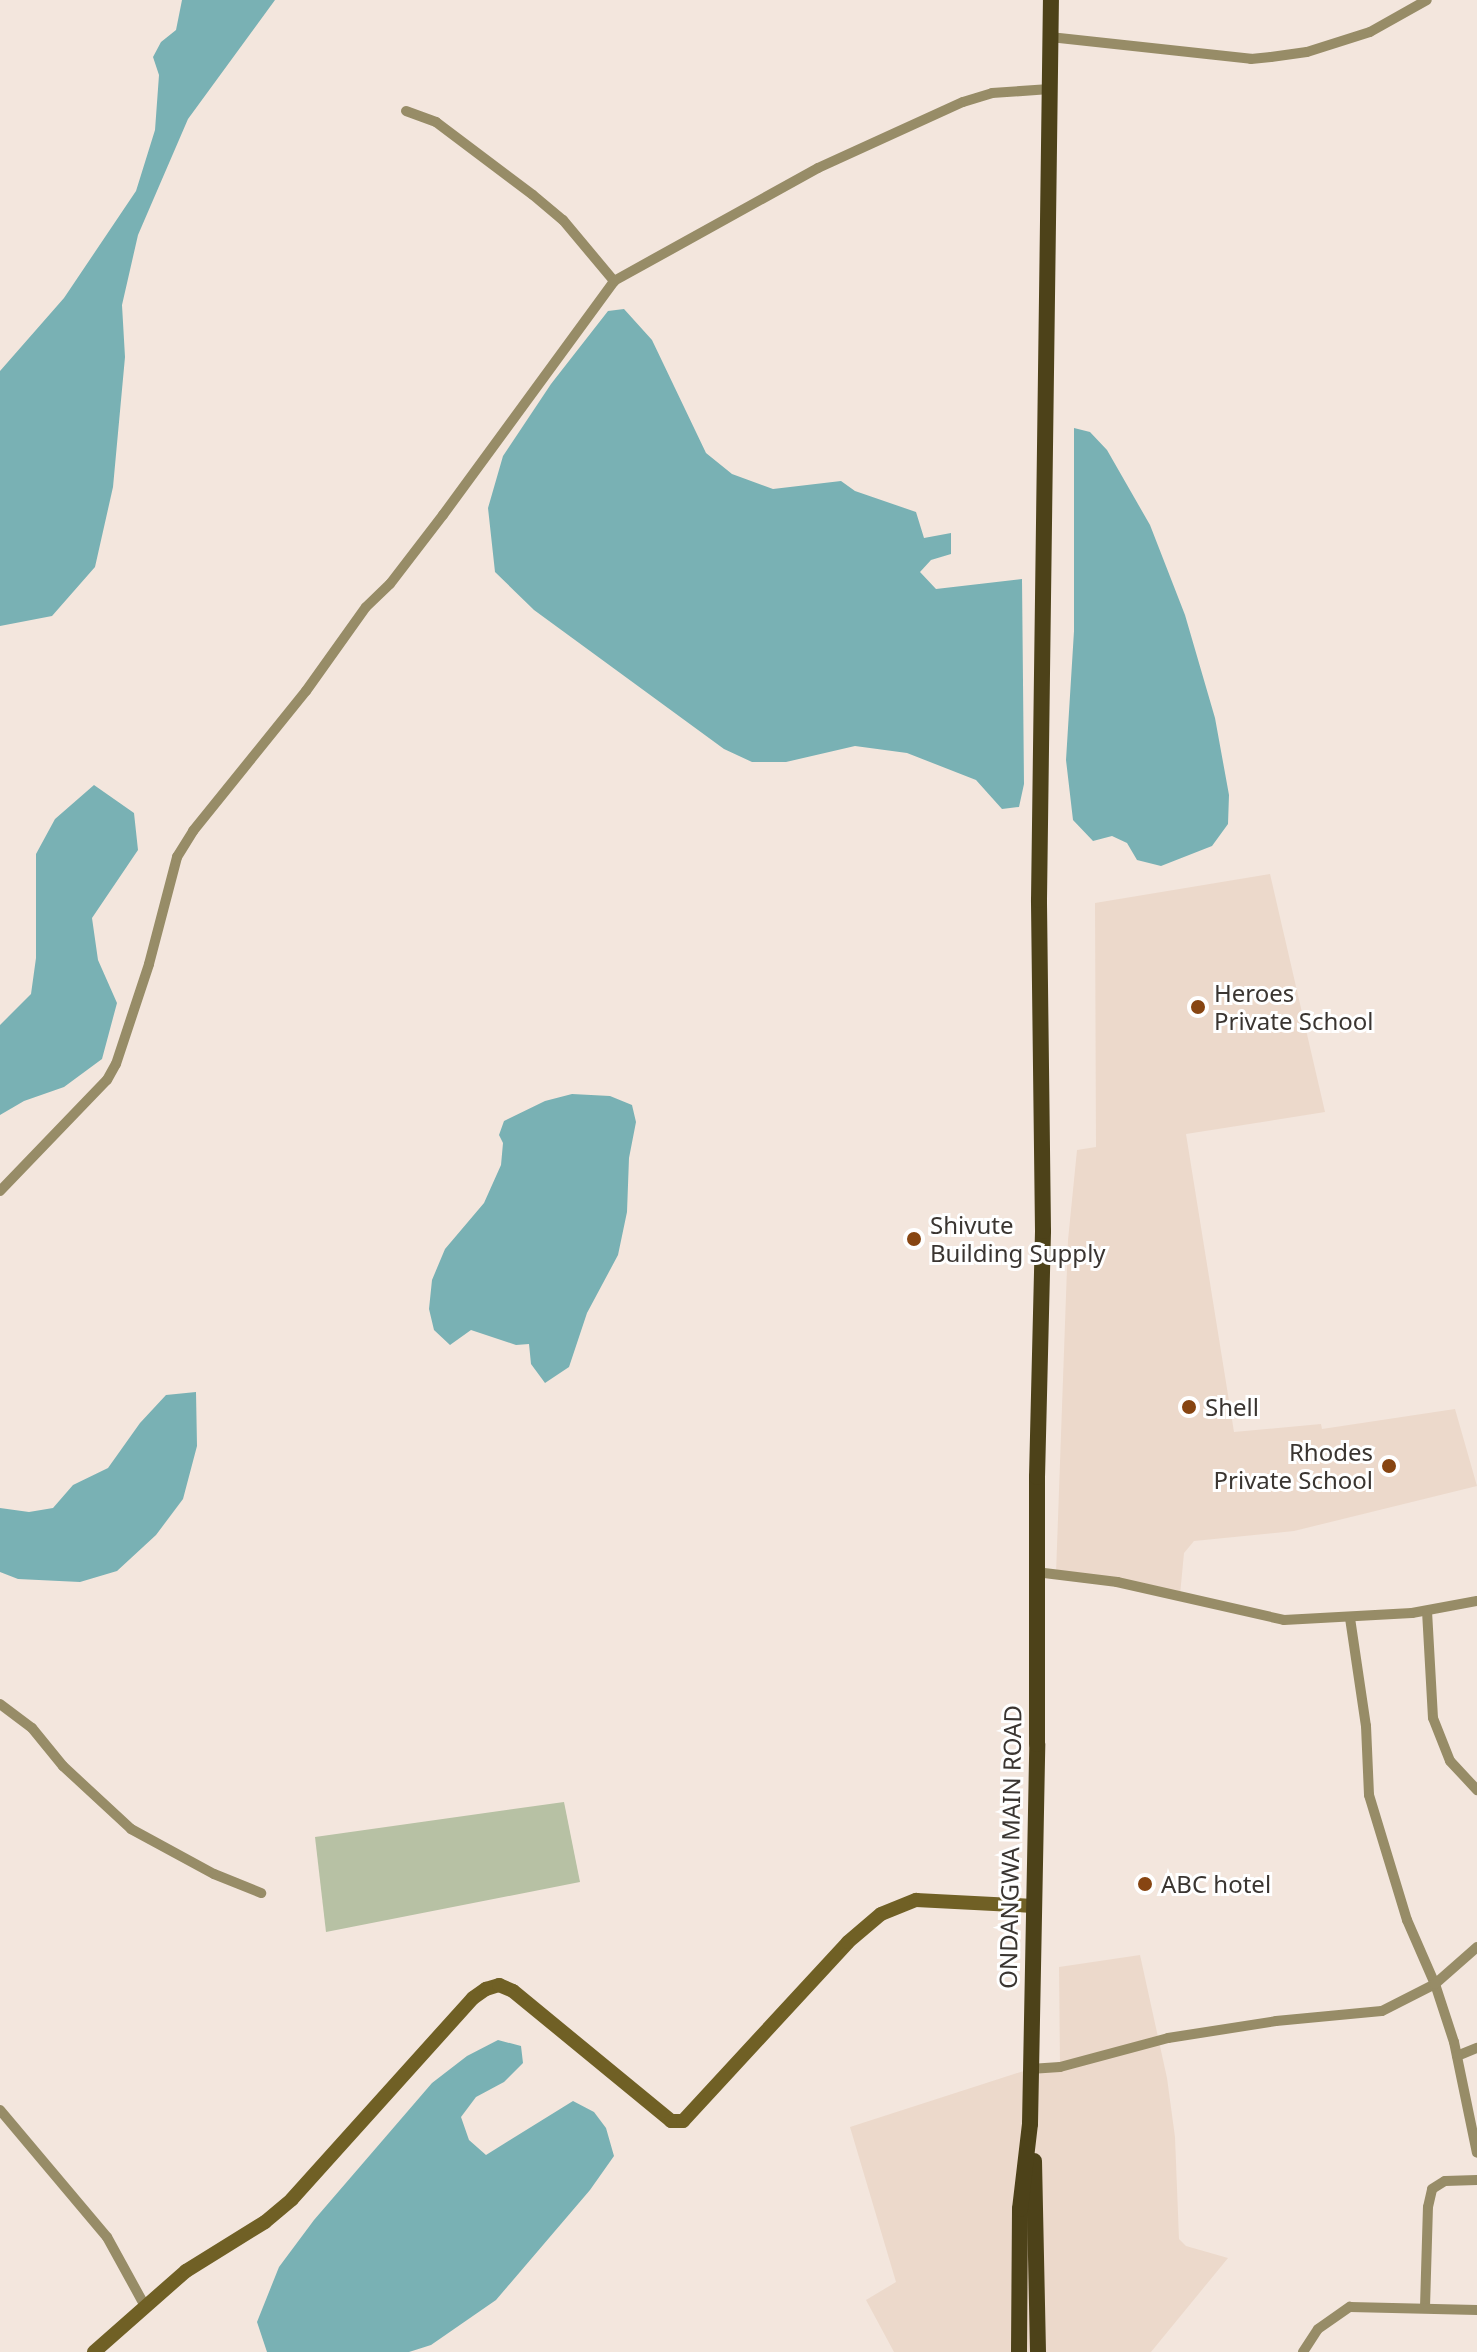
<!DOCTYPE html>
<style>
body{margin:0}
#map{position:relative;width:1477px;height:2352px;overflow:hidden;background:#f3e6dd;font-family:"Noto Sans",sans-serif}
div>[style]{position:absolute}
.built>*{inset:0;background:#ecd9cb}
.green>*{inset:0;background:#b7c1a4}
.water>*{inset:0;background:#79b1b4}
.street>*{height:10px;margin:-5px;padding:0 5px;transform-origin:5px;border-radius:5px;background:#978c67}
.secondary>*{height:14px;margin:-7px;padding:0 7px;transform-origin:7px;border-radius:7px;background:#706025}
.primary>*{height:16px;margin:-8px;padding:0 8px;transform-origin:8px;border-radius:8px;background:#4d4219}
.dots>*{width:22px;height:22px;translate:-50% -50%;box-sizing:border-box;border:4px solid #fff;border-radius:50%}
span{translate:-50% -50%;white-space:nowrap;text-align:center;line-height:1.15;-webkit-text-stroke:6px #fff;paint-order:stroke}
.poi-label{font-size:24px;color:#3a3531}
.left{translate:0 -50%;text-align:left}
.right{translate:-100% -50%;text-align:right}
.street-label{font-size:24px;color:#3a3531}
</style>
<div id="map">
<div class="built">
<i style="clip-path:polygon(1270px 874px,1325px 1112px,1186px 1134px,1234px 1432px,1321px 1424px,1322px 1429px,1455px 1409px,1477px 1486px,1294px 1531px,1194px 1541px,1184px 1553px,1180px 1595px,1056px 1574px,1068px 1240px,1077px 1150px,1096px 1147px,1095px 903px)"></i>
<i style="clip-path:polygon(1140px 1955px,1167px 2078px,1175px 2137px,1179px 2239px,1186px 2246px,1228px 2258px,1151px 2352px,894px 2352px,866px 2300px,896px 2282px,850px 2127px,1030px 2069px,1060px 2067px,1059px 1967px)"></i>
</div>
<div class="green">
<i style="clip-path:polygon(564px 1802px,580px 1882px,326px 1932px,315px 1837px)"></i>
</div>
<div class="water">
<i style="clip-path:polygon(182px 0,275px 0,188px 119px,138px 235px,122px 305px,125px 357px,113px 487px,95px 567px,52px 616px,0 626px,0 371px,64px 298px,136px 191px,155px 130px,159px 75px,153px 57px,161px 42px,176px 30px)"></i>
<i style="clip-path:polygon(624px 309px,652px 340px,706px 453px,732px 474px,773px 489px,841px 481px,855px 491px,916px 512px,924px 538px,951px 533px,951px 554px,931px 560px,920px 572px,936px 589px,1022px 579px,1024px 784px,1019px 807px,1002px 809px,976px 780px,907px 753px,855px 746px,786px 762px,752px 762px,724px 749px,534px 610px,495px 572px,488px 508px,503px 456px,551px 384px,608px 311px)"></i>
<i style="clip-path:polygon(1074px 428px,1090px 432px,1107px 450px,1150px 525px,1185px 615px,1215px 718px,1229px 795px,1228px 824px,1212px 846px,1161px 866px,1137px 860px,1127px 843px,1112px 836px,1093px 841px,1073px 820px,1066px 760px,1074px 631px)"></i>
<i style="clip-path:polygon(94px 785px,134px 813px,138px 850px,92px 918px,98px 960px,117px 1003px,102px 1059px,64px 1087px,24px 1101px,0 1115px,0 1025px,31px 994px,36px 958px,36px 854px,55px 819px)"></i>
<i style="clip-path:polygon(572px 1094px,610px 1096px,632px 1105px,636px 1122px,629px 1158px,627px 1212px,618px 1255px,587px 1313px,569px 1367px,545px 1383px,531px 1364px,529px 1344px,516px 1345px,471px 1330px,450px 1345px,434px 1330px,429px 1309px,432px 1280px,445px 1249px,484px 1203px,501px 1165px,503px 1143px,499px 1135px,504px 1121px,545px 1101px)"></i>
<i style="clip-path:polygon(196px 1392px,197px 1446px,183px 1499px,156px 1535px,117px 1571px,80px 1582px,18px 1579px,0 1572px,0 1508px,29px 1512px,53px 1508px,73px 1485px,108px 1468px,140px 1423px,166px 1395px)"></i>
<i style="clip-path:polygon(498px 2040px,521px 2046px,523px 2063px,504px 2082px,476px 2097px,461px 2117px,469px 2140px,486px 2155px,573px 2101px,594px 2112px,606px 2128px,614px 2156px,590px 2190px,496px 2300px,431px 2345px,409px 2352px,267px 2352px,257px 2322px,279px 2267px,314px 2220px,432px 2083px,467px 2056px)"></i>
</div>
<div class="street">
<i style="left:1050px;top:37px;width:202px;rotate:6.2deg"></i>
<i style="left:1251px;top:59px;width:20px;rotate:-6deg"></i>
<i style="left:1271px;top:57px;width:36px;rotate:-8deg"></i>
<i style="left:1307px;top:52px;width:66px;rotate:-17.6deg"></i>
<i style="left:1370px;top:32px;width:65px;rotate:-29.3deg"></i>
<i style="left:406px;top:111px;width:32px;rotate:20deg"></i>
<i style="left:436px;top:122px;width:121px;rotate:37deg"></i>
<i style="left:533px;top:195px;width:39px;rotate:40deg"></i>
<i style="left:563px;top:220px;width:80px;rotate:50.1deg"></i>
<i style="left:0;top:1191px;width:154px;rotate:-46.1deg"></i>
<i style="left:107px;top:1080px;width:18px;rotate:-61deg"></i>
<i style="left:116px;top:1064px;width:105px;rotate:-71.7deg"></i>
<i style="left:149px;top:964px;width:111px;rotate:-75.3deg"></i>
<i style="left:177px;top:857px;width:31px;rotate:-58deg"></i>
<i style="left:193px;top:831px;width:180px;rotate:-51.1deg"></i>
<i style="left:306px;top:691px;width:103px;rotate:-54.5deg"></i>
<i style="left:366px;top:607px;width:33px;rotate:-44deg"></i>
<i style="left:390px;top:584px;width:87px;rotate:-52.5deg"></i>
<i style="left:443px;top:515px;width:290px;rotate:-53.8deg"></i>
<i style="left:614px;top:281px;width:233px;rotate:-29deg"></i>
<i style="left:818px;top:168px;width:159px;rotate:-24.5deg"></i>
<i style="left:963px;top:102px;width:30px;rotate:-17deg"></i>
<i style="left:992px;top:93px;width:58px;rotate:-3.9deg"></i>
<i style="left:1036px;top:1572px;width:82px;rotate:7deg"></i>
<i style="left:1117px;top:1582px;width:171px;rotate:12.8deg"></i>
<i style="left:1284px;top:1620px;width:128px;rotate:-3.1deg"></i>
<i style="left:1412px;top:1613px;width:66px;rotate:-10.5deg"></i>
<i style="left:1427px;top:1611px;width:107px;rotate:86.8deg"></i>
<i style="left:1433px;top:1718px;width:46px;rotate:68.4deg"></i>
<i style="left:1450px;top:1761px;width:40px;rotate:47deg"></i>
<i style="left:1350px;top:1618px;width:109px;rotate:81.6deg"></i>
<i style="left:1366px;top:1726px;width:69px;rotate:87.5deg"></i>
<i style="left:1369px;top:1795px;width:131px;rotate:73.1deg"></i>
<i style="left:1407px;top:1920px;width:70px;rotate:66.4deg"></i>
<i style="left:1435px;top:1984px;width:61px;rotate:71.9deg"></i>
<i style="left:1454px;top:2042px;width:113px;rotate:78.3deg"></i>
<i style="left:0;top:1704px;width:40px;rotate:37deg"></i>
<i style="left:32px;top:1728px;width:49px;rotate:50.8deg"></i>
<i style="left:63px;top:1766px;width:93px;rotate:42.8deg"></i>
<i style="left:131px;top:1829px;width:94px;rotate:28.5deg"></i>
<i style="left:214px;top:1874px;width:51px;rotate:22deg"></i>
<i style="left:1457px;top:2056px;width:22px;rotate:-22deg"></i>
<i style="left:1030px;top:2069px;width:30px;rotate:-4deg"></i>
<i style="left:1060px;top:2067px;width:112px;rotate:-15deg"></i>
<i style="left:1168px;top:2038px;width:109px;rotate:-8.9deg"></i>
<i style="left:1276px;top:2021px;width:106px;rotate:-5.4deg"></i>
<i style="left:1382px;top:2011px;width:59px;rotate:-27deg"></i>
<i style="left:1435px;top:1984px;width:56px;rotate:-41.4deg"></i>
<i style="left:0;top:2110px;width:166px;rotate:49.9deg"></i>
<i style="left:107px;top:2237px;width:81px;rotate:61.2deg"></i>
<i style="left:1425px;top:2307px;width:100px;rotate:-88.3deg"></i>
<i style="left:1428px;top:2207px;width:18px;rotate:-77deg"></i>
<i style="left:1432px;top:2189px;width:15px;rotate:-32deg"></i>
<i style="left:1445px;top:2181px;width:32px;rotate:-2deg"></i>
<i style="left:1303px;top:2352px;width:27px;rotate:-57deg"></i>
<i style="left:1318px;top:2329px;width:39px;rotate:-35deg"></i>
<i style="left:1350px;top:2307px;width:127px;rotate:1.4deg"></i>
</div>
<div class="secondary">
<i style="left:94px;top:2352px;width:123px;rotate:-41.4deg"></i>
<i style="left:186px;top:2271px;width:93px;rotate:-31.8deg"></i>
<i style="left:265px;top:2222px;width:35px;rotate:-40deg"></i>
<i style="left:292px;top:2199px;width:270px;rotate:-48deg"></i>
<i style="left:473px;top:1998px;width:16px;rotate:-35deg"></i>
<i style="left:486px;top:1989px;width:14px;rotate:-17deg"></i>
<i style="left:499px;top:1985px;width:15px;rotate:23deg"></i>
<i style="left:513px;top:1991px;width:205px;rotate:39.4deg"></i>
<i style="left:671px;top:2121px;width:12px"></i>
<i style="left:683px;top:2121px;width:243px;rotate:-47.3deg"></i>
<i style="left:848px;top:1942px;width:43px;rotate:-40.3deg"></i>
<i style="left:881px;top:1914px;width:38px;rotate:-22deg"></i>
<i style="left:916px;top:1900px;width:117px;rotate:2.9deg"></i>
</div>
<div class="primary">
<i style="left:1034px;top:2161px;width:191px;rotate:88.8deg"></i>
<i style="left:1019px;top:2352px;width:143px;rotate:-89.6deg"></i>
<i style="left:1020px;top:2209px;width:86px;rotate:-83.3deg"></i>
<i style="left:1030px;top:2124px;width:380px;rotate:-88.9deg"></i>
<i style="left:1037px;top:1744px;width:267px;rotate:-90deg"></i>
<i style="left:1037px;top:1477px;width:246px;rotate:-88.6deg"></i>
<i style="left:1043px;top:1231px;width:331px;rotate:-90.7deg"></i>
<i style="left:1039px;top:900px;width:900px;rotate:-89.24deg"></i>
</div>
<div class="dots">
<i style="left:1198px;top:1007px;background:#874512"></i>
<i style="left:914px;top:1239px;background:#874512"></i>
<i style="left:1189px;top:1407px;background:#874512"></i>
<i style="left:1389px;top:1466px;background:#874512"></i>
<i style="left:1145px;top:1884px;background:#874512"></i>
</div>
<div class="poi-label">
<span class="left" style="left:1214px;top:1007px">Heroes<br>Private School</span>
<span class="left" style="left:930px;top:1239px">Shivute<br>Building Supply</span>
<span class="left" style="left:1205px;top:1407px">Shell</span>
<span class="right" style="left:1373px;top:1466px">Rhodes<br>Private School</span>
<span class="left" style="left:1161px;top:1884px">ABC hotel</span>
</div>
<div class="street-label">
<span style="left:1010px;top:1847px;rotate:-89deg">ONDANGWA MAIN ROAD</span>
</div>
</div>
